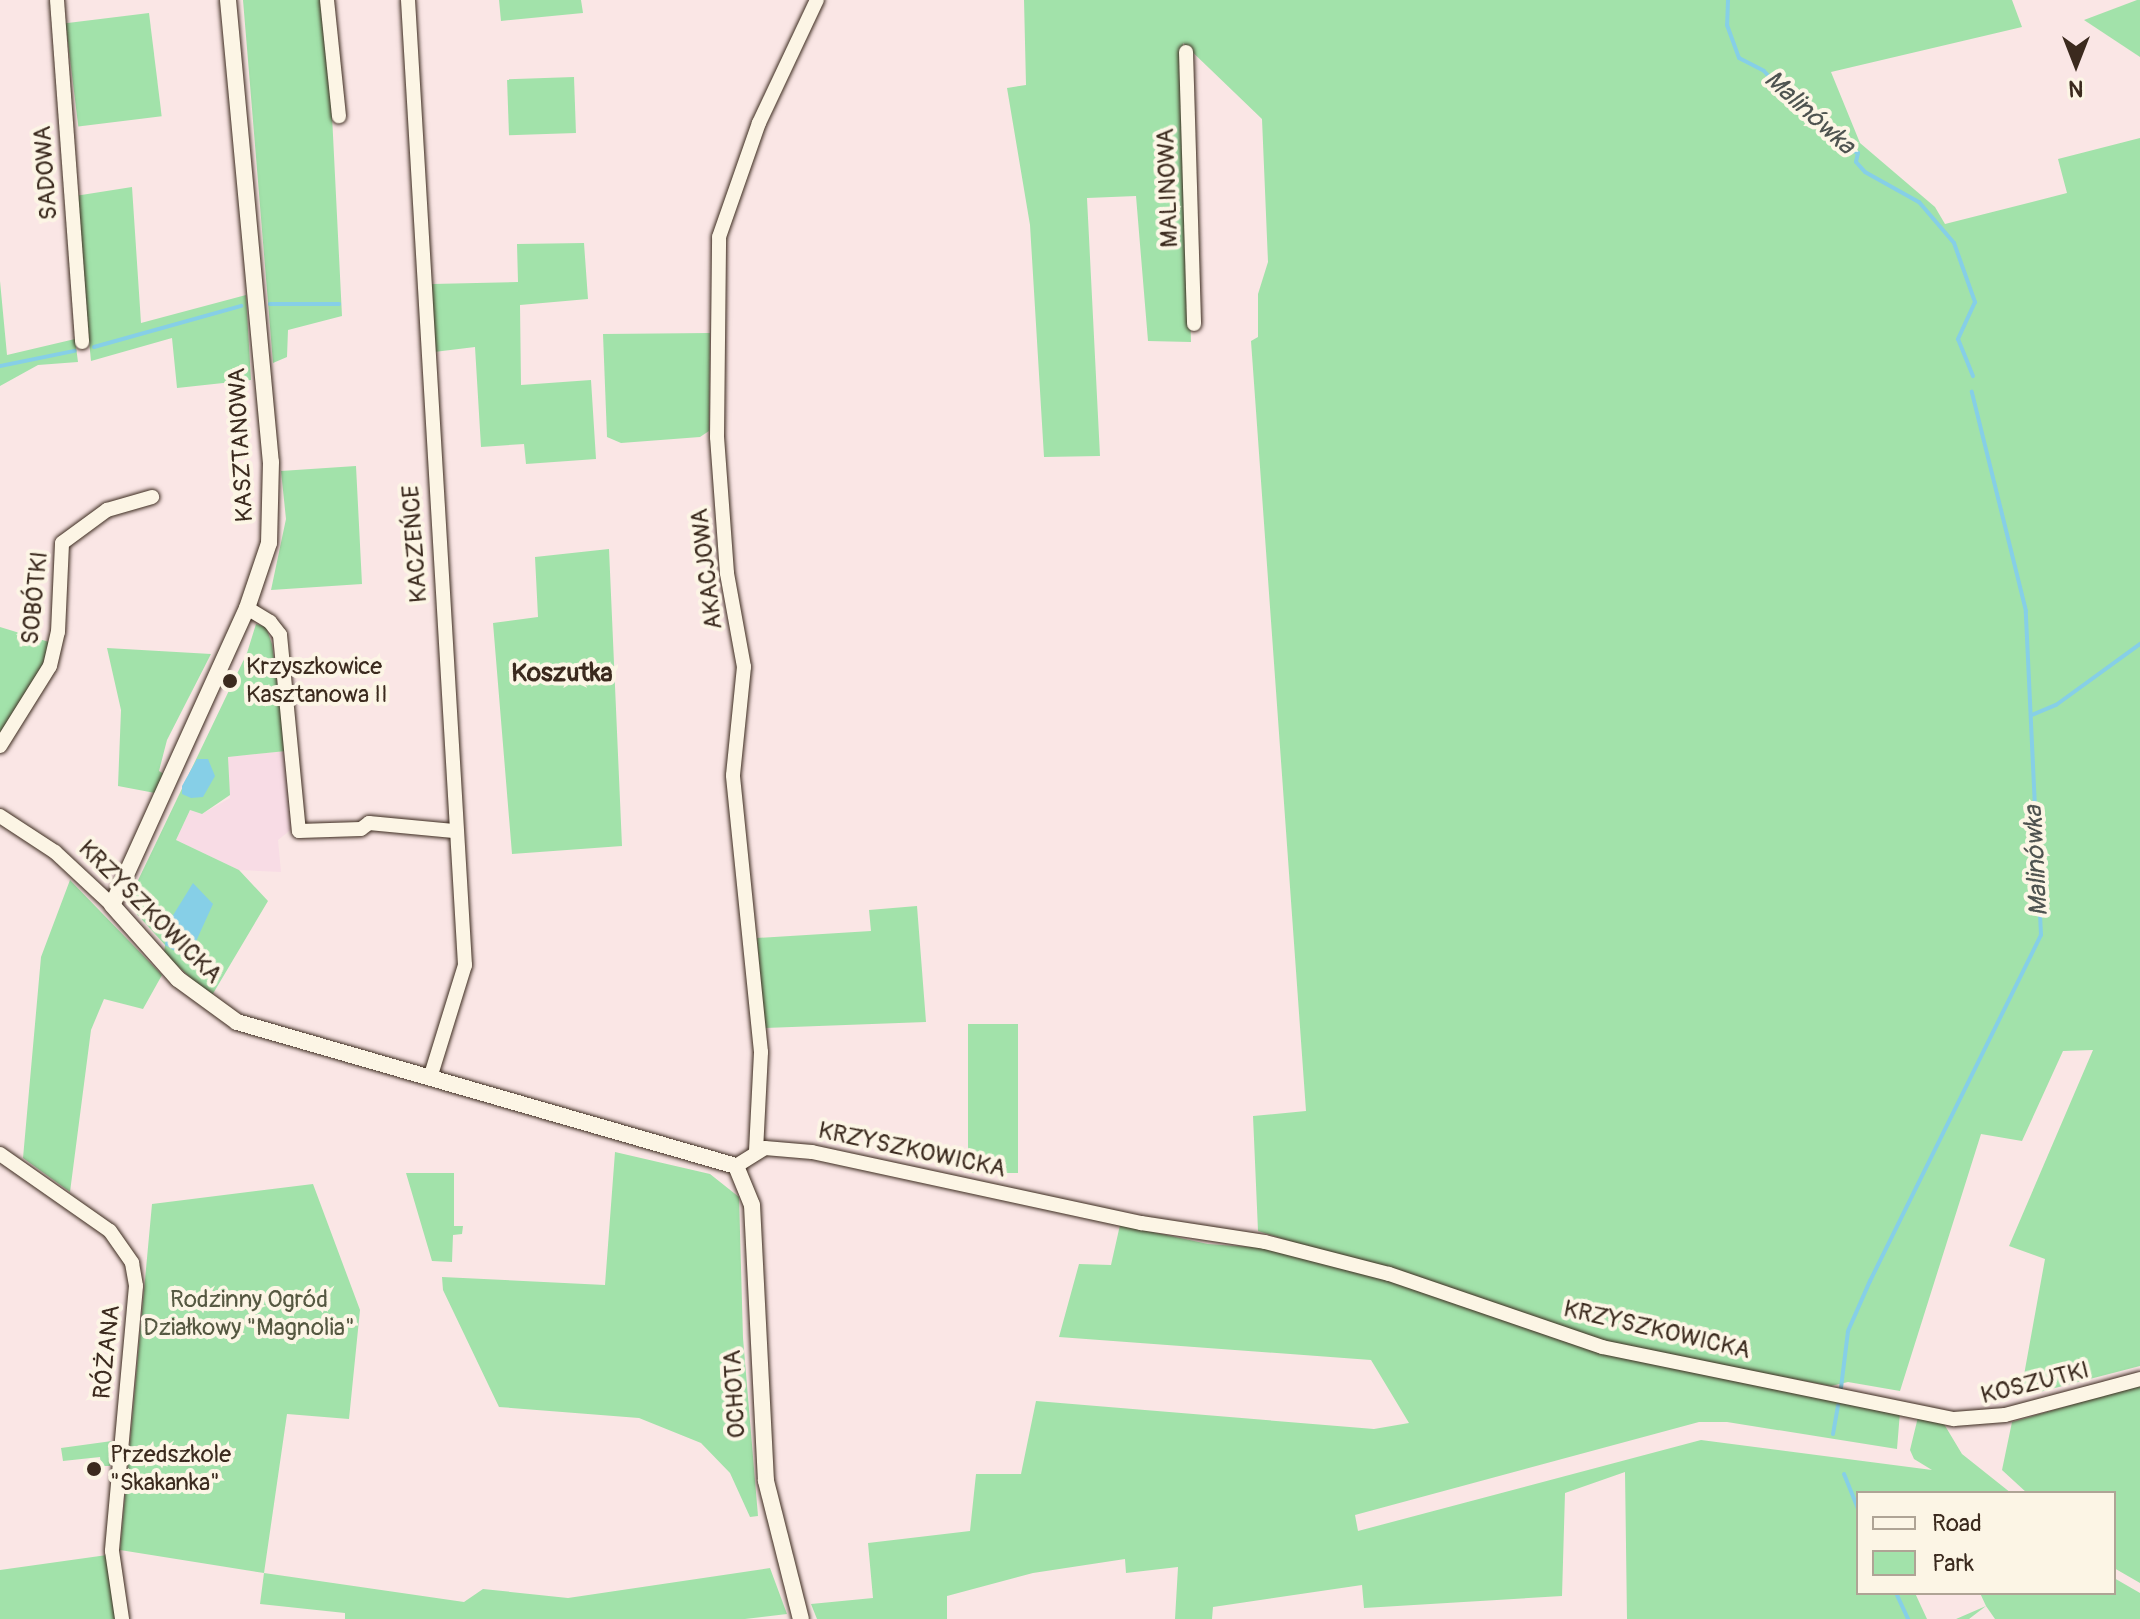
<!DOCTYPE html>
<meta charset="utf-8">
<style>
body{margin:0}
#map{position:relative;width:2140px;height:1619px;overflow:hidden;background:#fae6e5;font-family:Pangolin,sans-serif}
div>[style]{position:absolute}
.built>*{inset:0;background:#f8dce5}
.green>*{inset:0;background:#a2e2aa;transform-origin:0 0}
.water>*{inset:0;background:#86cfe7}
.stream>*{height:4px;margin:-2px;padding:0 2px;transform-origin:2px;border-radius:2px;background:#86cfe7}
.roads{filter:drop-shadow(0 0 2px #3b2a1e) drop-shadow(0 0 2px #3b2a1e)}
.minor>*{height:14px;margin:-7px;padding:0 7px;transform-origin:7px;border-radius:7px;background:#fcf5e5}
.tertiary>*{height:16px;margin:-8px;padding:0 8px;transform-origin:8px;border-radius:8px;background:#fcf5e5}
.dots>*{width:22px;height:22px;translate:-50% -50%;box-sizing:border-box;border:4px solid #fcf5e5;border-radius:50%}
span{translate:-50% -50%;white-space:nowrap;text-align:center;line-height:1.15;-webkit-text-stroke:8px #fcf5e5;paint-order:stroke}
.street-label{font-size:24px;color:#3b2a1e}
.poi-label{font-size:24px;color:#3b2a1e}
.left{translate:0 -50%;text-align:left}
.park-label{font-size:24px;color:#555841}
.water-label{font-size:26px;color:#4e5350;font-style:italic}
.neighbourhood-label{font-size:26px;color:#3b2a1e;font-weight:700}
.legend{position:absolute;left:1856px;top:1491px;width:260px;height:104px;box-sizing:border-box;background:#fcf5e5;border:2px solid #afa495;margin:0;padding:10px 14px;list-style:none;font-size:24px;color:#3b2a1e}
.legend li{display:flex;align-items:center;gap:16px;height:40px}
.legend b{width:40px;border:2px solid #afa495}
.north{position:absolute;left:2036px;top:24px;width:80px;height:80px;-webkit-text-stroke:6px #fcf5e5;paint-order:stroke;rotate:180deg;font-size:22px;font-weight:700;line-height:32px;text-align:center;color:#3b2a1e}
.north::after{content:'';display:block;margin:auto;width:28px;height:36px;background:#3b2a1e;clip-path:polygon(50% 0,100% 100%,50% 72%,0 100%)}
</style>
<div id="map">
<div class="built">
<i style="clip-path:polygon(286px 751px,293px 828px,278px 840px,281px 872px,239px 870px,176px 840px,190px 810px,202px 814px,230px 798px,227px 757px)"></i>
</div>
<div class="green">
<i style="clip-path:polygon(243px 0,322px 0,331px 95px,342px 316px,288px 330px,287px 357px,273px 363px)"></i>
<i style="clip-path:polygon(499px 0,581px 0,583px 13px,501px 21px)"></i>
<i style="clip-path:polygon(1024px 0,2012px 0,2022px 27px,1831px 72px,1860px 143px,1935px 207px,1945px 224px,2067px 193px,2058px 159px,2140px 138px,2140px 1366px,2020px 1397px,2045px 1259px,2009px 1246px,2093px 1050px,2063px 1051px,2022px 1141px,1981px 1134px,1900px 1391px,1848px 1382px,1831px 1386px,1622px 1347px,1258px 1231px,1253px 1116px,1306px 1111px,1251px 341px,1258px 337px,1258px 294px,1268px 262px,1262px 119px,1183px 43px,1191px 342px,1148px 341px,1136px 196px,1087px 198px,1100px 456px,1044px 457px,1030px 225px,1007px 88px,1026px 85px)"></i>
<i style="clip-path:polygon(2140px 0,2140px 57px,2084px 20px,2137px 0)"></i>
<i style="left:149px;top:13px;width:104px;height:84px;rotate:83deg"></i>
<i style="left:574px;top:77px;width:56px;height:67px;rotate:88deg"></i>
<i style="clip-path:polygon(132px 187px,141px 323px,246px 295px,251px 380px,177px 388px,172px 338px,91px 361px,75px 196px)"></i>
<i style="clip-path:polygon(584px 243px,588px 299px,520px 305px,521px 385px,591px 380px,596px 459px,526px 464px,524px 444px,481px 447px,475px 347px,434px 352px,432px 284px,518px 282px,517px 244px)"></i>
<i style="clip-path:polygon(0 281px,7px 355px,75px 339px,78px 362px,38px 365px,0 386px)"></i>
<i style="clip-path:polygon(710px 333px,709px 431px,700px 437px,621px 443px,607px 437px,603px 334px)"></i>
<i style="clip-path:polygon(356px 466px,362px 584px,271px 590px,286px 519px,281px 471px)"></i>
<i style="clip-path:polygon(609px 549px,622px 846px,512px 854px,493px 623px,538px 617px,535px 557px)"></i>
<i style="clip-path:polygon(256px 624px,266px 627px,272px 644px,286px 751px,228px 757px,230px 795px,202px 814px,190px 810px,176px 840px,239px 870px,268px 901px,211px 997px,164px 953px,165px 945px,134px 911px,130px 897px,247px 653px)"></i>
<i style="clip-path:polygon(0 627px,49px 642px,43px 664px,0 737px)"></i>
<i style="clip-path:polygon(107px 648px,211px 654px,167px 740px,159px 771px,164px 774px,155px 793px,118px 786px,121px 710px)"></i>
<i style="clip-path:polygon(70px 880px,162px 975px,143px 1009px,104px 999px,91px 1030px,70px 1192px,23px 1158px,41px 957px)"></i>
<i style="clip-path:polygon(917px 906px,926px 1022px,765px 1028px,757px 938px,871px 931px,869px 910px)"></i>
<i style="left:968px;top:1024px;width:50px;height:149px"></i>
<i style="clip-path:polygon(615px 1152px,710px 1174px,739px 1197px,743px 1338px,758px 1516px,750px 1517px,730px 1473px,701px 1443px,639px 1418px,499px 1407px,443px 1290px,442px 1277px,605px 1285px)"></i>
<i style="clip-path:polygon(406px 1173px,454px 1173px,454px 1226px,463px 1226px,462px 1234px,453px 1235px,452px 1262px,432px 1261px)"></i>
<i style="clip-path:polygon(313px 1184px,360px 1310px,349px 1419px,287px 1414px,264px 1573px,464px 1602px,483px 1589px,568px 1598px,770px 1568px,787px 1614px,745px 1619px,345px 1619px,345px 1613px,260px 1604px,264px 1573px,120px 1550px,152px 1204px)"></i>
<i style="clip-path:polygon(1120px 1225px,1208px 1244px,1278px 1249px,1389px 1279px,1563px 1341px,1900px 1412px,1897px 1449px,1727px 1422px,1699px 1422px,1355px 1515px,1358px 1531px,1701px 1440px,1932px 1470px,1914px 1459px,1910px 1450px,1918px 1417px,1944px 1424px,1962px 1454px,2011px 1493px,1858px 1493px,1858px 1593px,1915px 1593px,1927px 1619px,1627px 1619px,1625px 1472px,1565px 1493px,1562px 1596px,1364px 1608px,1362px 1585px,1213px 1607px,1212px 1619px,1175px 1619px,1178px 1567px,1126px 1573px,1125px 1559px,1033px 1573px,947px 1596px,947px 1619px,817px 1619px,811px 1604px,873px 1598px,868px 1543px,970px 1531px,976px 1474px,1021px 1474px,1036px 1401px,1374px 1429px,1409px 1423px,1371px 1360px,1059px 1337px,1079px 1264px,1111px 1265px)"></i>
<i style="clip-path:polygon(2140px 1385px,2140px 1583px,2114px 1568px,2114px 1493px,2027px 1493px,2002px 1470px,2012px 1422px)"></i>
<i style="clip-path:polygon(112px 1441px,110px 1466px,101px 1466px,100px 1457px,63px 1461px,61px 1448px)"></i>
<i style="clip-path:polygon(107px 1555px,116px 1619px,0 1619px,0 1570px)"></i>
<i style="clip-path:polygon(2114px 1578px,2140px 1593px,2140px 1619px,1995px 1619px,1986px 1606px,1969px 1619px,1956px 1619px,1986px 1606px,1980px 1593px,2114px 1593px)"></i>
</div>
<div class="water">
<i style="clip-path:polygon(197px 759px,208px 759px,215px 776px,203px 797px,191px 798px,182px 794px,182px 786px)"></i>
<i style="clip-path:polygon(193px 883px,213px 904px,188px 959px,165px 945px,167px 925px)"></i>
</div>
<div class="stream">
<i style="left:1728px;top:0;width:25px;rotate:92deg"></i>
<i style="left:1727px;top:25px;width:35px;rotate:70deg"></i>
<i style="left:1739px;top:58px;width:28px;rotate:27deg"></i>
<i style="left:1764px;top:71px;width:59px;rotate:47.7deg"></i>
<i style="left:1804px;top:115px;width:24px;rotate:22deg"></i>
<i style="left:1826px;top:124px;width:29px;rotate:52deg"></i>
<i style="left:1844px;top:147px;width:15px;rotate:23deg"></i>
<i style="left:1858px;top:153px;width:9px;rotate:103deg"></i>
<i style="left:1856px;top:162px;width:13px;rotate:48deg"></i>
<i style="left:1865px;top:172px;width:62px;rotate:29.1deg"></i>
<i style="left:1919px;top:202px;width:54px;rotate:49.5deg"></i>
<i style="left:1954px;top:243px;width:63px;rotate:70.4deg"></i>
<i style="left:1975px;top:302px;width:41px;rotate:114.7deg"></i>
<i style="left:1958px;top:339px;width:40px;rotate:68deg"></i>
<i style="left:270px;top:304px;width:69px"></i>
<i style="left:94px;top:347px;width:153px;rotate:-15.6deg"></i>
<i style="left:0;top:366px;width:76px;rotate:-11.5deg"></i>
<i style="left:2032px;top:715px;width:26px;rotate:-23deg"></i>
<i style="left:2056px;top:705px;width:104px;rotate:-36deg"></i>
<i style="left:1841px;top:1388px;width:57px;rotate:-83deg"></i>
<i style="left:1848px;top:1331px;width:55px;rotate:-66.3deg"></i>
<i style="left:1870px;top:1281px;width:386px;rotate:-63.7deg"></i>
<i style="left:2041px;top:935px;width:324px;rotate:-92.7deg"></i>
<i style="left:2026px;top:611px;width:226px;rotate:-103.9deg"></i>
<i style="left:1833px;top:1434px;width:29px;rotate:-80deg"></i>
<i style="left:1844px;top:1474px;width:38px;rotate:68deg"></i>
<i style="left:1896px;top:1593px;width:29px;rotate:65deg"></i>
</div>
<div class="roads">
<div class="minor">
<i style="left:57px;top:0;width:343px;rotate:85.8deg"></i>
<i style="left:327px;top:0;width:117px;rotate:84.1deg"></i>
<i style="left:408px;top:0;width:967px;rotate:86.62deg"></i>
<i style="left:465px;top:965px;width:118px;rotate:107.2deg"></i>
<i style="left:1186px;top:52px;width:272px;rotate:88.3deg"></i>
<i style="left:247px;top:608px;width:27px;rotate:31deg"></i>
<i style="left:270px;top:622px;width:16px;rotate:52deg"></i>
<i style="left:280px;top:635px;width:197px;rotate:84.5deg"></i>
<i style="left:299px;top:831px;width:62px;rotate:-1.8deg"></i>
<i style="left:361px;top:829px;width:10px;rotate:-37deg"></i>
<i style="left:369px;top:823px;width:85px;rotate:5.4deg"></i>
<i style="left:0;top:746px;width:94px;rotate:-58deg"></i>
<i style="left:50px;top:666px;width:35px;rotate:-77deg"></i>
<i style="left:58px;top:632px;width:89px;rotate:-87.4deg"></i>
<i style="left:62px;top:543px;width:56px;rotate:-36.3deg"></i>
<i style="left:107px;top:510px;width:47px;rotate:-16.1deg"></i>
<i style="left:0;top:816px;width:66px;rotate:33.2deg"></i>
<i style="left:55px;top:852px;width:78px;rotate:42.9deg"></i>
<i style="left:756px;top:1151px;width:99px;rotate:-87.1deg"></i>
<i style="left:761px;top:1052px;width:278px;rotate:-95.8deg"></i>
<i style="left:733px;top:775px;width:109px;rotate:-84.2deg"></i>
<i style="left:744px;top:667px;width:96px;rotate:-100.3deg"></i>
<i style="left:727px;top:573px;width:136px;rotate:-94.2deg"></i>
<i style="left:717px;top:437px;width:200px;rotate:-89.4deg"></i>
<i style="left:719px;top:237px;width:121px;rotate:-70.7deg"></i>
<i style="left:759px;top:123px;width:136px;rotate:-64.8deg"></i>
<i style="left:0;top:1154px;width:134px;rotate:35deg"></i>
<i style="left:110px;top:1231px;width:39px;rotate:55deg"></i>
<i style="left:132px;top:1263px;width:23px;rotate:80deg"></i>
<i style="left:136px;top:1286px;width:266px;rotate:95.2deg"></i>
<i style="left:112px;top:1551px;width:69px;rotate:81.6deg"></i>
<i style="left:736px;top:1166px;width:34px;rotate:-32deg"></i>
<i style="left:765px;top:1148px;width:47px;rotate:4.9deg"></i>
<i style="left:812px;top:1152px;width:337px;rotate:12.2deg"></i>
<i style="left:1141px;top:1223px;width:125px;rotate:8.7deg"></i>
<i style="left:1265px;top:1242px;width:128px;rotate:14.5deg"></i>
<i style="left:1389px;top:1274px;width:225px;rotate:18.9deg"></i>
<i style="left:1602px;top:1347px;width:359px;rotate:11.6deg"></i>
<i style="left:1954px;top:1419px;width:51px;rotate:-4.5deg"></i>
<i style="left:2005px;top:1415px;width:140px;rotate:-14.9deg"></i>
</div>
<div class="tertiary">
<i style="left:228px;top:0;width:464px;rotate:84.7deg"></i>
<i style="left:271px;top:462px;width:81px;rotate:91.4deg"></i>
<i style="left:269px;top:543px;width:69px;rotate:108.7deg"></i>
<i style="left:247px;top:608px;width:326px;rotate:114.4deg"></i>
<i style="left:112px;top:905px;width:99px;rotate:48.3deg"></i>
<i style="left:178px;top:979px;width:73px;rotate:36.1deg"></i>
<i style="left:237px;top:1022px;width:519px;rotate:16.1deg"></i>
<i style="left:736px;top:1166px;width:42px;rotate:67.7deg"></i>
<i style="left:752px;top:1205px;width:276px;rotate:87.1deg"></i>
<i style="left:766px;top:1481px;width:142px;rotate:75.8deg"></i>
</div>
</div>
<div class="dots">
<i style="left:230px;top:681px;background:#3b2a1e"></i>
<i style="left:94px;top:1469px;background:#3b2a1e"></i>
</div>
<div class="street-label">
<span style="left:46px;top:173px;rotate:-94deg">SADOWA</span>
<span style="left:1168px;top:188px;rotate:-92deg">MALINOWA</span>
<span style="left:241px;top:445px;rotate:-93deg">KASZTANOWA</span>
<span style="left:415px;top:544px;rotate:-94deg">KACZEŃCE</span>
<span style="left:707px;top:569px;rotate:-97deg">AKACJOWA</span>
<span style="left:35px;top:598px;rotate:-84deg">SOBÓTKI</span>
<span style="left:150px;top:912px;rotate:45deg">KRZYSZKOWICKA</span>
<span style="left:912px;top:1150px;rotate:12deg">KRZYSZKOWICKA</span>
<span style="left:1657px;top:1330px;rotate:13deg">KRZYSZKOWICKA</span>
<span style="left:107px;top:1352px;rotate:-84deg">RÓŻANA</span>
<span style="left:2035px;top:1383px;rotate:-14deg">KOSZUTKI</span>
<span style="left:735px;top:1394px;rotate:-93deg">OCHOTA</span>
</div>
<div class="poi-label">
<span class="left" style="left:246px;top:681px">Krzyszkowice<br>Kasztanowa II</span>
<span class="left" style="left:110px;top:1469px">Przedszkole<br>"Skakanka"</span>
</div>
<div class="park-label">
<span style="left:249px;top:1314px">Rodzinny Ogród<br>Działkowy "Magnolia"</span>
</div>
<div class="water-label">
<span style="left:1809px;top:113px;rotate:42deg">Malinówka</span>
<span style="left:2037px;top:861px;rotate:-93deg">Malinówka</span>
</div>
<div class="neighbourhood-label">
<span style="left:562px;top:674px">Koszutka</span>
</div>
<ul class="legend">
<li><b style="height:10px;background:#fcf5e5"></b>Road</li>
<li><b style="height:22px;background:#a2e2aa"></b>Park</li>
</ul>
<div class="north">N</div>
</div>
